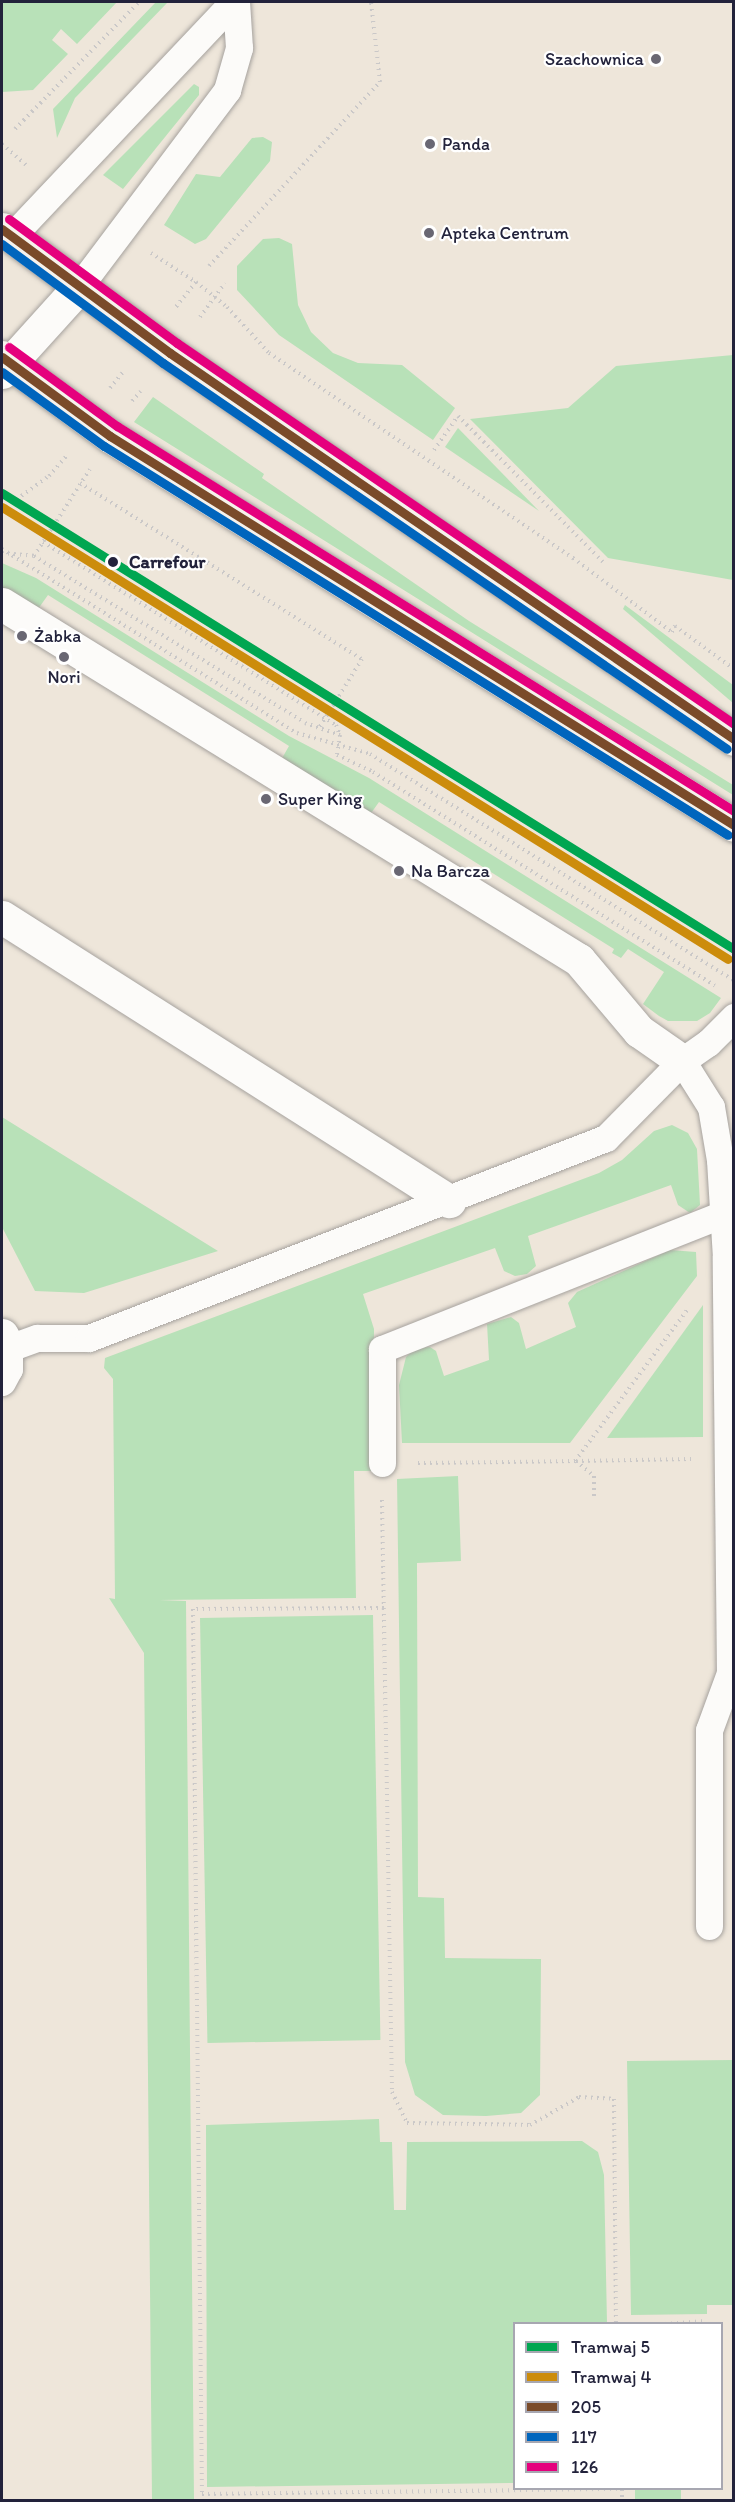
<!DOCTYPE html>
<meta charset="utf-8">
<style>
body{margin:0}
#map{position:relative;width:735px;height:2502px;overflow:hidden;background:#eee6da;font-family:Itim,sans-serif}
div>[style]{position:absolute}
.green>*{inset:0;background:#b8e1b8;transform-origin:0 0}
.path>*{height:4px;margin-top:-2px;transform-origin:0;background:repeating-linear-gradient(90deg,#cac8c8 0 1.5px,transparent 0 6px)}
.roads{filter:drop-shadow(0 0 2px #a6a29e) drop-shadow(0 0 2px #a6a29e)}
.lane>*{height:27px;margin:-13.5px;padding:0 13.5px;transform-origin:13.5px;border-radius:13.5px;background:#fcfbf9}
.street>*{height:33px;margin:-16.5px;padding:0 16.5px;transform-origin:16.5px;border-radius:16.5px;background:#fcfbf9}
.secondary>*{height:33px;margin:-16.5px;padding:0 16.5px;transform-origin:16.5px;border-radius:16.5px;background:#f6f2ec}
.bus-1>*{height:9px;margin:-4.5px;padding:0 4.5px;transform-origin:4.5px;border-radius:4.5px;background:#7a4b2a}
.bus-2>*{height:9px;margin:-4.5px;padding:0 4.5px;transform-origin:4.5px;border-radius:4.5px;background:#0065bd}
.bus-3>*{height:9px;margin:-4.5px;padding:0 4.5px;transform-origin:4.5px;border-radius:4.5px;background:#e5007d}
.tram-1>*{height:9px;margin:-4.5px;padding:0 4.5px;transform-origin:4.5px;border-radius:4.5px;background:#00a651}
.tram-2>*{height:9px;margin:-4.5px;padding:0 4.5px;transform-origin:4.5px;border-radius:4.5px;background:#cc8c0c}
.dots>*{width:16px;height:16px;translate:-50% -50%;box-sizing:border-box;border:3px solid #fff;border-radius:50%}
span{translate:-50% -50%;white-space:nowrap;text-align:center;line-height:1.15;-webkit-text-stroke:4.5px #fff;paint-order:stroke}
.poi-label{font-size:18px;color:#22223b}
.right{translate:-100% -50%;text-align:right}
.left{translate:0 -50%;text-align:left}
.stop-label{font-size:18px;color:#22223b;font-weight:700}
.frame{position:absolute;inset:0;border:3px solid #22223b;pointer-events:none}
.legend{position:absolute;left:513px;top:2322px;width:210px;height:168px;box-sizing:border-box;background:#fff;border:2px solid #a7a7b1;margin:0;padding:8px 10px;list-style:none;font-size:18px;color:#22223b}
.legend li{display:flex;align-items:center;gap:12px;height:30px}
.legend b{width:30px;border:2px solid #a7a7b1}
</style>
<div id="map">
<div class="green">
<i style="clip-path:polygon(2px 2px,117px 2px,77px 44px,61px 29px,52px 40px,68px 54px,33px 90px,2px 92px)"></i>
<i style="clip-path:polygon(156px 2px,168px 2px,75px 98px,57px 138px,53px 109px)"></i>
<i style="clip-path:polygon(194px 84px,199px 87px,199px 95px,123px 189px,103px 175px)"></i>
<i style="clip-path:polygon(263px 137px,272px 142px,270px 161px,206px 239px,195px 244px,164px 225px,196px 174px,220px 177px,252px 138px)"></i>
<i style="clip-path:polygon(279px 238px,292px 244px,298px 305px,311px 332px,333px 353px,358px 363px,402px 365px,455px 408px,433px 440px,279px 335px,237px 290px,237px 266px,263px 239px)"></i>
<i style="clip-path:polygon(733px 355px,733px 580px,608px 558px,470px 419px,568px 408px,616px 366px)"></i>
<i style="clip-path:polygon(153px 397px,264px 474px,262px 478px,469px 621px,733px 785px,733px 795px,134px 422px)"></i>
<i style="clip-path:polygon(458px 428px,539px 511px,445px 447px)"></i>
<i style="clip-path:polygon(2px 563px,36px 578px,289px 736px,369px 778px,721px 998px,710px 1013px,697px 1021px,668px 1021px,659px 1016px,643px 1004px,664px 972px,628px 949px,621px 958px,612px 953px,614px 949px,379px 802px,369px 816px,281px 760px,289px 746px,48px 595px,38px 609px,2px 589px)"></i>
<i style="clip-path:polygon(625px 605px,733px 685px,733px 703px,623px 609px)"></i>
<i style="clip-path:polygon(2px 1117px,142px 1204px,218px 1251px,84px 1293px,35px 1291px,2px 1227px)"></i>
<i style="clip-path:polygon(672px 1125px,688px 1133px,697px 1149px,700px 1205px,690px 1213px,678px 1205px,671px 1185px,528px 1236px,536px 1266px,527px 1274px,515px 1276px,504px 1271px,495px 1248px,363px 1294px,374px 1329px,373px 1471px,354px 1471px,356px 1598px,159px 1600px,186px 1601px,194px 2500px,152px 2500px,144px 1653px,109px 1598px,115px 1599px,113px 1379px,104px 1368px,105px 1358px,599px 1173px,622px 1160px,654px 1131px)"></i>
<i style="clip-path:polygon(670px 1250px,696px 1252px,697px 1276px,570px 1443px,402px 1443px,399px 1385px,406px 1357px,415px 1348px,430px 1347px,436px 1351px,444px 1376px,489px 1360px,487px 1324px,511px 1317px,519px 1323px,526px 1349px,576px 1327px,568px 1303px,577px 1292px)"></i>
<i style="clip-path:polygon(703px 1305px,703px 1437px,607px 1438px)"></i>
<i style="clip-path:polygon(458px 1476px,461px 1561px,417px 1563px,418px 1897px,444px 1898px,445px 1958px,541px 1959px,540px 2095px,521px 2113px,486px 2116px,443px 2115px,415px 2095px,405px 2062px,397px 1479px)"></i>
<i style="left:373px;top:1615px;width:425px;height:173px;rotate:89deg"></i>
<i style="clip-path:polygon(733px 2060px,733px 2305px,707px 2305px,707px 2314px,631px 2315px,627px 2061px)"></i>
<i style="clip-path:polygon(379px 2119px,380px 2142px,392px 2142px,394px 2210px,406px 2210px,407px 2142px,582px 2141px,598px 2152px,604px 2175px,607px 2323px,514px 2324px,514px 2483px,207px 2487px,206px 2125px)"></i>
<i style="left:635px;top:2489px;width:46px;height:11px"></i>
<i style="clip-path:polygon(610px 2499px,610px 2500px,432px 2500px)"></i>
</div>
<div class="path">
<i style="left:15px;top:129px;width:177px;rotate:-45.7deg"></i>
<i style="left:2px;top:144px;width:33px;rotate:41deg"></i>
<i style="left:151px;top:253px;width:54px;rotate:32.8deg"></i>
<i style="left:196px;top:282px;width:32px;rotate:129deg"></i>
<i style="left:209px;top:266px;width:251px;rotate:-47.1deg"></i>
<i style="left:380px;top:82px;width:81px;rotate:-96.4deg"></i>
<i style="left:196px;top:282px;width:40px;rotate:39deg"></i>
<i style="left:227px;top:307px;width:62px;rotate:47.6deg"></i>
<i style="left:269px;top:353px;width:367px;rotate:34deg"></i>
<i style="left:573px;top:558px;width:124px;rotate:36.8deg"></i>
<i style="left:672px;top:632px;width:7px;rotate:-63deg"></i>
<i style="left:675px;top:626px;width:73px;rotate:36.1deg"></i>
<i style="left:200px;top:317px;width:42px;rotate:-53.7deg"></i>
<i style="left:110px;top:388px;width:22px;rotate:-51deg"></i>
<i style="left:132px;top:401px;width:13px;rotate:-48deg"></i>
<i style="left:434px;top:450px;width:42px;rotate:-54.8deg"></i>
<i style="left:458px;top:416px;width:207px;rotate:45.2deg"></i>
<i style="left:80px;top:483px;width:332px;rotate:32deg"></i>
<i style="left:362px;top:659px;width:81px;rotate:121.9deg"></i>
<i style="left:2px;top:510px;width:58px;rotate:-35.9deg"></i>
<i style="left:49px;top:476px;width:28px;rotate:-49deg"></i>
<i style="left:43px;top:542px;width:345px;rotate:32deg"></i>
<i style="left:336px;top:725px;width:11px;rotate:68deg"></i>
<i style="left:340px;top:735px;width:20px;rotate:99deg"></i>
<i style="left:337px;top:755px;width:40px;rotate:25deg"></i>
<i style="left:373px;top:772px;width:403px;rotate:32deg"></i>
<i style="left:2px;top:549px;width:348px;rotate:32deg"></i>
<i style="left:297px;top:733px;width:76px;rotate:16deg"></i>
<i style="left:370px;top:754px;width:428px;rotate:31.9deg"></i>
<i style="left:2px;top:553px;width:32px;rotate:5deg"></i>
<i style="left:34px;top:556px;width:103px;rotate:-57.2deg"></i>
<i style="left:34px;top:556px;width:318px;rotate:31.6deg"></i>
<i style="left:305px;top:723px;width:37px;rotate:19deg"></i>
<i style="left:576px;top:1461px;width:115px;rotate:-1deg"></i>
<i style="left:576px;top:1461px;width:23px;rotate:40deg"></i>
<i style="left:594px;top:1476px;width:23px;rotate:90deg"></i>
<i style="left:418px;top:1463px;width:157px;rotate:-0.7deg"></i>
<i style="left:575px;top:1461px;width:189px;rotate:-53.4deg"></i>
<i style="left:382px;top:1500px;width:592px;rotate:89.03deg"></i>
<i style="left:392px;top:2092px;width:34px;rotate:64deg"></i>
<i style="left:407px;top:2123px;width:123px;rotate:0.9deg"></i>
<i style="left:530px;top:2125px;width:56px;rotate:-29.7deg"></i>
<i style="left:579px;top:2097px;width:35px;rotate:3deg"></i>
<i style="left:614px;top:2099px;width:225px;rotate:89.5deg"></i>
<i style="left:384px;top:1608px;width:191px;rotate:179.7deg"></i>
<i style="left:193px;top:1609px;width:885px;rotate:89.42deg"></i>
<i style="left:202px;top:2494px;width:420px;rotate:-0.7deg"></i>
<i style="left:665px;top:2324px;width:40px;rotate:-4.3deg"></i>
<i style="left:622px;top:2489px;width:11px;rotate:90deg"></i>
</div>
<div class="roads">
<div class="lane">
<i style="left:11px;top:237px;width:323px;rotate:-46.6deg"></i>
<i style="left:78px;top:288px;width:248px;rotate:-53deg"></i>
<i style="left:227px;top:90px;width:44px;rotate:-74.1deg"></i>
<i style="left:239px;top:48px;width:46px;rotate:-93.7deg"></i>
<i style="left:2px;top:1382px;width:15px;rotate:-62deg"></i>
<i style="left:9px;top:1369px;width:21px;rotate:-90deg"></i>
<i style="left:9px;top:1348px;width:30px;rotate:-20deg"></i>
<i style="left:37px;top:1338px;width:52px"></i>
<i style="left:89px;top:1338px;width:554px;rotate:-21.15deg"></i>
<i style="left:606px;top:1138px;width:108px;rotate:-45.4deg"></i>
<i style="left:382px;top:1463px;width:114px;rotate:-90deg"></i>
<i style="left:382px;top:1349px;width:367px;rotate:-21.6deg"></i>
<i style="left:709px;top:1926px;width:196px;rotate:-90deg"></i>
<i style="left:709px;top:1730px;width:61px;rotate:-69.8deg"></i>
<i style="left:730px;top:1673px;width:415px;rotate:-90.6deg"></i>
<i style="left:726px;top:1258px;width:98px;rotate:-93.5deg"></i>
<i style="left:720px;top:1160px;width:54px;rotate:-99.6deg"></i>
<i style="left:711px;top:1107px;width:54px;rotate:-122.2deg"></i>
<i style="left:682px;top:1061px;width:32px;rotate:-35deg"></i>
<i style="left:708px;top:1043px;width:37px;rotate:-45deg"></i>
</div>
<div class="street">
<i style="left:2px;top:372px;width:113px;rotate:-47.9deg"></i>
<i style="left:2px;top:604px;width:678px;rotate:31.67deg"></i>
<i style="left:579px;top:960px;width:93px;rotate:49.8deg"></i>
<i style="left:639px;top:1031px;width:52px;rotate:34.9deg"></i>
<i style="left:2px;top:917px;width:530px;rotate:32.43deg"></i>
<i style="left:2px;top:1335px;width:15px;rotate:62deg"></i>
</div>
<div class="secondary">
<i style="left:2px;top:229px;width:209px;rotate:36.4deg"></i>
<i style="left:170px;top:353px;width:683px;rotate:34.39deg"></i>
<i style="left:2px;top:357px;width:134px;rotate:36.2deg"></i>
<i style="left:110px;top:436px;width:735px;rotate:31.94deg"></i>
</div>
</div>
<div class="bus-1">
<i style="left:2px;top:229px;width:209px;rotate:36.4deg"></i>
<i style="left:170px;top:353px;width:683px;rotate:34.39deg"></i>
<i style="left:2px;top:357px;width:134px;rotate:36.2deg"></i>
<i style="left:110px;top:436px;width:735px;rotate:31.94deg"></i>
</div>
<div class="bus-2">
<i style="left:2px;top:244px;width:200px;rotate:36.5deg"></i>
<i style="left:163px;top:363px;width:683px;rotate:34.39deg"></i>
<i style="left:2px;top:372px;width:126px;rotate:36deg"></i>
<i style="left:104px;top:446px;width:735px;rotate:31.94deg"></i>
</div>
<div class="bus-3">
<i style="left:9px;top:219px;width:209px;rotate:36.4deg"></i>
<i style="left:177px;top:343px;width:675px;rotate:34.37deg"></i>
<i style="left:9px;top:347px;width:134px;rotate:36.2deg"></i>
<i style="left:117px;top:426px;width:727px;rotate:31.96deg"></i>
</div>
<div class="tram-1">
<i style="left:2px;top:493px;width:862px;rotate:31.92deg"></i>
</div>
<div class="tram-2">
<i style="left:2px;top:507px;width:855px;rotate:31.91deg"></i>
</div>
<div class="dots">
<i style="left:656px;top:59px;background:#696773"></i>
<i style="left:430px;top:144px;background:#696773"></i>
<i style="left:429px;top:233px;background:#696773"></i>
<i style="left:113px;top:562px;background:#22223b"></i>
<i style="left:22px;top:636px;background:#696773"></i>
<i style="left:64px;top:657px;background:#696773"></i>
<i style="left:266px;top:799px;background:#696773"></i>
<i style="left:399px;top:871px;background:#696773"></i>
</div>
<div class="poi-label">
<span class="right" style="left:644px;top:59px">Szachownica</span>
<span class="left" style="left:442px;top:144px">Panda</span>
<span class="left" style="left:441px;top:233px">Apteka Centrum</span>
<span class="left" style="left:34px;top:636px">Żabka</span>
<span style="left:64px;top:677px">Nori</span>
<span class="left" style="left:278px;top:799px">Super King</span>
<span class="left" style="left:411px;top:871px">Na Barcza</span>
</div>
<div class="stop-label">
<span class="left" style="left:129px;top:562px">Carrefour</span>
</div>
<div class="frame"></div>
<ul class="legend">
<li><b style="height:8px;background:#00a651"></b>Tramwaj 5</li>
<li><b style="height:8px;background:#cc8c0c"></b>Tramwaj 4</li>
<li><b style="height:8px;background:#7a4b2a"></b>205</li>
<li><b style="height:8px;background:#0065bd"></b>117</li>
<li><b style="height:8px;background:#e5007d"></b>126</li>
</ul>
</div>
